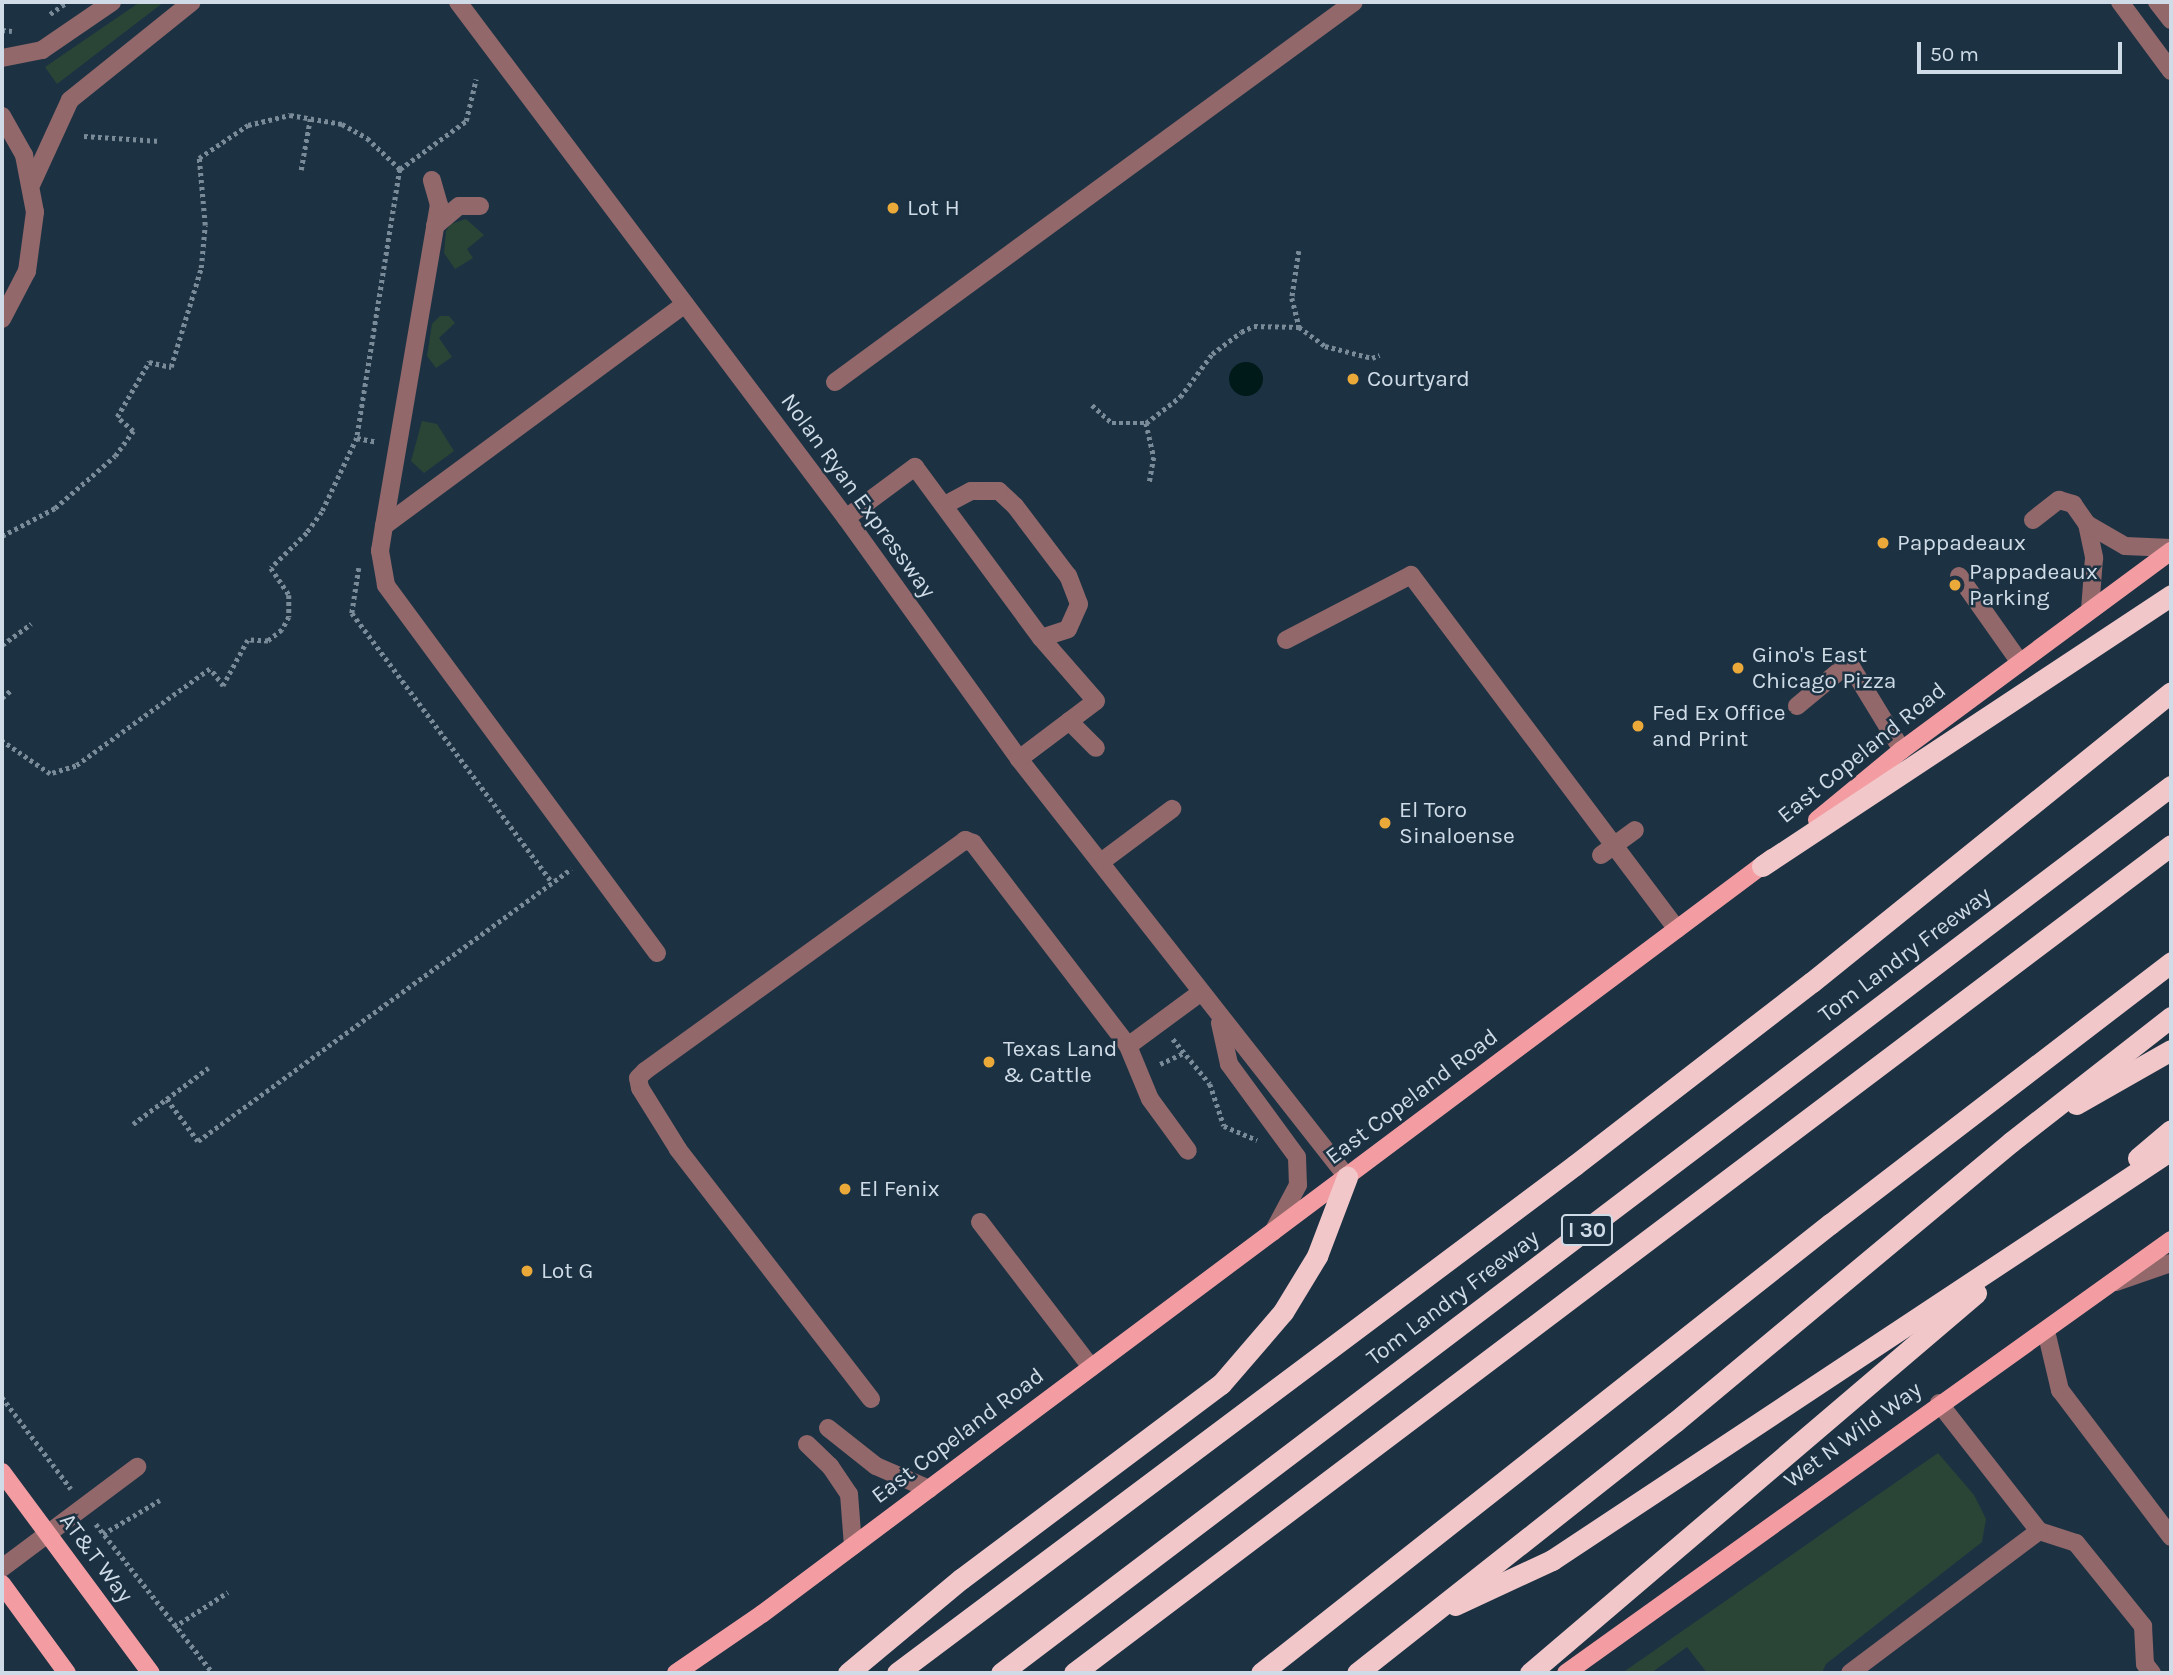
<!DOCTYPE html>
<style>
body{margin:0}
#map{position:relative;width:2173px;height:1675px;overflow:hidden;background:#1c3243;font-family:Karla,sans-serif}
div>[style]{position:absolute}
.green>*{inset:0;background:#2a4436}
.water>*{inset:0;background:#001919}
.round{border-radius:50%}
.path>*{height:4.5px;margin-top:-2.25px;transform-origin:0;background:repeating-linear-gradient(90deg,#798a98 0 3.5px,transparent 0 7px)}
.minor>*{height:18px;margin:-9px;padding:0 9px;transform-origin:9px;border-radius:9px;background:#92686a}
.major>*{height:18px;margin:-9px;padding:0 9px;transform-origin:9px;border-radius:9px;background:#f39da3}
.highway>*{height:21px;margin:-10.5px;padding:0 10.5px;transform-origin:10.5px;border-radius:10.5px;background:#f2c7c9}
.dots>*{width:19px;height:19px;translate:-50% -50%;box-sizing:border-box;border:4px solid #1c3243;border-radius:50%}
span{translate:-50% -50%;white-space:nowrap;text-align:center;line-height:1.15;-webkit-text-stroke:5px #1c3243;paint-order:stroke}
.shield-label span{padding:2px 5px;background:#1c3243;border:2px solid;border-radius:5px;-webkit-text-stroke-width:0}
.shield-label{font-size:21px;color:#cfdce7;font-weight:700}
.poi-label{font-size:23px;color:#cfdce7}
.left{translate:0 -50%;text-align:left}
.street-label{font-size:23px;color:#cfdce7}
.frame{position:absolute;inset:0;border:4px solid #cfdce7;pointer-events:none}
.scale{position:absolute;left:1917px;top:42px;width:205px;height:32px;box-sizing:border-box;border:4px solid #cfdce7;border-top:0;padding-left:9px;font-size:21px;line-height:24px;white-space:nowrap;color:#cfdce7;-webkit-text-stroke:5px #1c3243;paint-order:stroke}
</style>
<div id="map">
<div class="green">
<i style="clip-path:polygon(140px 2px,164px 2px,57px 84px,45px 67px)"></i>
<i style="clip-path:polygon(466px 219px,484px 235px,467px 249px,473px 258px,455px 269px,444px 253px,446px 231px,451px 224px)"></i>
<i style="clip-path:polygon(440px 316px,449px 316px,455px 323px,439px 338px,452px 357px,436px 368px,427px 356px,432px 324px)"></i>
<i style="clip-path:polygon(422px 421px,437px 424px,454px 451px,424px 473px,411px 461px)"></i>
<i style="clip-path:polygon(1938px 1453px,1974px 1495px,1986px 1519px,1982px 1542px,1826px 1664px,1822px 1673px,1707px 1673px,1687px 1647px,1651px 1673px,1622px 1673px)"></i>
</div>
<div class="water">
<i class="round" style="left:1229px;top:362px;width:34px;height:34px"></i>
</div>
<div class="path">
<i style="left:50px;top:14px;width:21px;rotate:-35deg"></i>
<i style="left:2px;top:30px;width:10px;rotate:6deg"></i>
<i style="left:84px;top:136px;width:76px;rotate:3.8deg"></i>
<i style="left:400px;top:169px;width:82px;rotate:-36deg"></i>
<i style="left:466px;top:121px;width:43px;rotate:-76.6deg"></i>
<i style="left:301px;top:170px;width:52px;rotate:-80deg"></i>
<i style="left:1299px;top:251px;width:48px;rotate:98.5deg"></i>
<i style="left:1292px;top:298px;width:30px;rotate:76deg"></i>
<i style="left:1299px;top:327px;width:32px;rotate:36deg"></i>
<i style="left:1325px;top:346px;width:49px;rotate:14.3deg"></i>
<i style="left:1372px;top:358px;width:8px;rotate:-23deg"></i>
<i style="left:1092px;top:405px;width:27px;rotate:42deg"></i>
<i style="left:1112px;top:423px;width:34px"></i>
<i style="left:1146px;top:423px;width:43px;rotate:-37.4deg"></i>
<i style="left:1180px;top:397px;width:54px;rotate:-53.3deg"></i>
<i style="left:1212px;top:354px;width:36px;rotate:-37deg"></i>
<i style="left:1241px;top:332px;width:14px;rotate:-25deg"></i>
<i style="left:1254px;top:326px;width:45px;rotate:1.3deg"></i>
<i style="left:1146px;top:423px;width:35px;rotate:77deg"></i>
<i style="left:1154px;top:457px;width:27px;rotate:100deg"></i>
<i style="left:357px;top:438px;width:20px;rotate:11deg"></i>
<i style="left:2px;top:536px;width:60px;rotate:-27.8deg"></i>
<i style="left:55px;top:508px;width:79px;rotate:-40.9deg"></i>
<i style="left:115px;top:456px;width:31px;rotate:-54deg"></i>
<i style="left:133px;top:431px;width:21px;rotate:-139deg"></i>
<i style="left:117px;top:417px;width:64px;rotate:-59.8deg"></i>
<i style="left:149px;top:362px;width:23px;rotate:13deg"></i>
<i style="left:171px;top:367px;width:103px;rotate:-73.1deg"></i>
<i style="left:201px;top:268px;width:43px;rotate:-84.7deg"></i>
<i style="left:205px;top:225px;width:67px;rotate:-95.1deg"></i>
<i style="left:199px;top:158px;width:59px;rotate:-34deg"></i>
<i style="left:248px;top:125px;width:43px;rotate:-13.4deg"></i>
<i style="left:290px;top:115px;width:53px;rotate:9.8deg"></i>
<i style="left:342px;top:124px;width:29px;rotate:29deg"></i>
<i style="left:367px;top:138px;width:45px;rotate:43.2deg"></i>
<i style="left:400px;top:169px;width:272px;rotate:99.1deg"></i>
<i style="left:357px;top:438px;width:82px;rotate:115.3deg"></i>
<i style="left:322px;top:512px;width:26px;rotate:126deg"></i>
<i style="left:307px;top:533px;width:50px;rotate:135.8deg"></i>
<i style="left:271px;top:568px;width:32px;rotate:56deg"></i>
<i style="left:289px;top:595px;width:22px;rotate:90deg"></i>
<i style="left:289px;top:617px;width:15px;rotate:118deg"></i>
<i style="left:282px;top:630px;width:18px;rotate:142deg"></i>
<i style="left:268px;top:641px;width:20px;rotate:-177deg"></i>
<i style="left:248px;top:640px;width:52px;rotate:118.5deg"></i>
<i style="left:223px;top:686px;width:21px;rotate:-127deg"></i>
<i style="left:210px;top:669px;width:165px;rotate:144.1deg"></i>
<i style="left:76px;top:766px;width:27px;rotate:163deg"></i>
<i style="left:50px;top:774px;width:58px;rotate:-145.5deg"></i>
<i style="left:359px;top:568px;width:46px;rotate:98.8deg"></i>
<i style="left:352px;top:613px;width:335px;rotate:53.4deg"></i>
<i style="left:2px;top:645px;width:36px;rotate:-36deg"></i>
<i style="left:2px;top:698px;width:11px;rotate:-41deg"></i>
<i style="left:1173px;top:1039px;width:58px;rotate:50.6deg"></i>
<i style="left:1210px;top:1084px;width:44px;rotate:71.6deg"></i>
<i style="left:1224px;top:1126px;width:36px;rotate:23deg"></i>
<i style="left:1160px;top:1064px;width:26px;rotate:-25deg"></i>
<i style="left:167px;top:1099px;width:52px;rotate:53.6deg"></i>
<i style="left:198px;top:1141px;width:462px;rotate:-36.1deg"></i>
<i style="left:133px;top:1124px;width:94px;rotate:-36.7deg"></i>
<i style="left:2px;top:1397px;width:115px;rotate:53.1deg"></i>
<i style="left:96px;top:1524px;width:189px;rotate:51.9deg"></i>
<i style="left:103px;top:1534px;width:66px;rotate:-30.8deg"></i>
<i style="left:174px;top:1627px;width:64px;rotate:-32.9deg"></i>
</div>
<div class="minor">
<i style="left:458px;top:2px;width:646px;rotate:53.06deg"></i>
<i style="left:846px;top:518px;width:297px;rotate:54.3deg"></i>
<i style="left:1019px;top:759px;width:531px;rotate:51.88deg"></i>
<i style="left:2120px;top:2px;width:86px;rotate:53.5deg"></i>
<i style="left:2157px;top:2px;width:23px;rotate:52deg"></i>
<i style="left:2px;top:58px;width:41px;rotate:-11.3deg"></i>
<i style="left:42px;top:50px;width:85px;rotate:-34.4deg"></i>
<i style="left:2px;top:116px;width:45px;rotate:60.6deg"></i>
<i style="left:24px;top:155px;width:58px;rotate:79.1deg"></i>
<i style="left:35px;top:212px;width:60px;rotate:97.7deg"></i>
<i style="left:27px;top:271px;width:54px;rotate:117.5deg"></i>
<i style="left:32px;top:183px;width:91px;rotate:-65.4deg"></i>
<i style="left:70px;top:100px;width:156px;rotate:-38.8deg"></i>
<i style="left:435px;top:226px;width:31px;rotate:-40deg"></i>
<i style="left:459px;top:206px;width:21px"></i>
<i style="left:835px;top:382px;width:643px;rotate:-36.21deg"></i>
<i style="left:846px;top:518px;width:86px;rotate:-36.5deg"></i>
<i style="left:915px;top:467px;width:212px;rotate:53.6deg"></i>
<i style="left:1041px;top:638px;width:28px;rotate:-18deg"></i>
<i style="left:1068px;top:629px;width:27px;rotate:-66deg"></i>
<i style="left:1079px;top:604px;width:30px;rotate:-111deg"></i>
<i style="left:1068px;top:576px;width:88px;rotate:-127.1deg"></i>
<i style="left:1015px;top:506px;width:22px;rotate:-137deg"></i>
<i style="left:999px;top:491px;width:28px;rotate:180deg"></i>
<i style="left:971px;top:491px;width:30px;rotate:152deg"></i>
<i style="left:2033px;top:520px;width:33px;rotate:-38deg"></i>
<i style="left:2059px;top:500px;width:15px;rotate:16deg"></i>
<i style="left:2073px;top:504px;width:24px;rotate:55deg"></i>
<i style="left:2087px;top:524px;width:35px;rotate:78deg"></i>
<i style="left:2094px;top:558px;width:52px;rotate:94.4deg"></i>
<i style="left:2087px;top:524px;width:44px;rotate:30.1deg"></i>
<i style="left:2125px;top:546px;width:46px;rotate:2.5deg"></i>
<i style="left:384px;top:526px;width:326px;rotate:-80.3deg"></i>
<i style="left:439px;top:205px;width:26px;rotate:-106deg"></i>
<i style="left:1959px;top:576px;width:104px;rotate:54.8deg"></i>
<i style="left:1286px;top:640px;width:141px;rotate:-27.5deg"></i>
<i style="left:1411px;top:575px;width:443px;rotate:53.1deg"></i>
<i style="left:1797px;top:706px;width:67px;rotate:-39.6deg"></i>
<i style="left:1849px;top:663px;width:102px;rotate:58.7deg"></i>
<i style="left:1069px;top:721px;width:38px;rotate:45deg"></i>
<i style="left:1019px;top:759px;width:96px;rotate:-37deg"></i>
<i style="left:1096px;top:701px;width:84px;rotate:-131.1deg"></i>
<i style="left:1601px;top:855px;width:42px;rotate:-36.3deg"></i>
<i style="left:1101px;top:862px;width:89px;rotate:-36.7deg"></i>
<i style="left:657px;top:953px;width:457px;rotate:-126.4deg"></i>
<i style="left:386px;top:585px;width:35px;rotate:-100deg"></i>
<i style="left:380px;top:551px;width:25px;rotate:-81deg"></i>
<i style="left:384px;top:526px;width:374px;rotate:-36.4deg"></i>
<i style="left:1220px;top:1023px;width:42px;rotate:77.6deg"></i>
<i style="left:1229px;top:1064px;width:115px;rotate:53.8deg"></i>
<i style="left:1297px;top:1157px;width:28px;rotate:88deg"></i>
<i style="left:1298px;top:1185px;width:53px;rotate:118deg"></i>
<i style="left:1128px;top:1046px;width:89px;rotate:-36.4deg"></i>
<i style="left:980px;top:1222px;width:183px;rotate:52.6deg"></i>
<i style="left:2116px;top:1282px;width:58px;rotate:-19.1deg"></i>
<i style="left:2046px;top:1331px;width:61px;rotate:76.7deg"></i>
<i style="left:2060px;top:1390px;width:184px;rotate:52.9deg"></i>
<i style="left:871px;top:1399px;width:316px;rotate:-127.7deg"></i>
<i style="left:678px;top:1149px;width:72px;rotate:-121.9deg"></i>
<i style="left:640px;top:1088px;width:10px;rotate:-101deg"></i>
<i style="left:638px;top:1078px;width:10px;rotate:-45deg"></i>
<i style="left:645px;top:1071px;width:395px;rotate:-35.8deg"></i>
<i style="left:965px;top:840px;width:9px;rotate:21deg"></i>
<i style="left:973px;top:843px;width:255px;rotate:52.6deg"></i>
<i style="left:1128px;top:1046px;width:57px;rotate:67.5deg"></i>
<i style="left:1150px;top:1099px;width:64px;rotate:53.8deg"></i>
<i style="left:1939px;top:1403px;width:162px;rotate:52deg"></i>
<i style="left:2039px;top:1531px;width:39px;rotate:18deg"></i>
<i style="left:2076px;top:1543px;width:107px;rotate:51.1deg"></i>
<i style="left:2143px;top:1626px;width:38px;rotate:87deg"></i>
<i style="left:2145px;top:1664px;width:11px;rotate:52deg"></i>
<i style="left:828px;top:1428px;width:61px;rotate:38.4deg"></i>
<i style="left:876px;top:1466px;width:58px;rotate:23.5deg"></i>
<i style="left:807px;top:1444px;width:32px;rotate:44deg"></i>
<i style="left:830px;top:1466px;width:34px;rotate:56deg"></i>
<i style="left:849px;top:1494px;width:52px;rotate:85.6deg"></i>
<i style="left:2px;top:1568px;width:169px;rotate:-36.8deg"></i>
<i style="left:1850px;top:1673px;width:236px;rotate:-36.9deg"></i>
</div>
<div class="major">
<i style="left:1817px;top:820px;width:110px;rotate:-39.5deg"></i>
<i style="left:1902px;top:750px;width:335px;rotate:-36.5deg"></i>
<i style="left:2px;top:1472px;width:250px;rotate:53.5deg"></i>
<i style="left:2px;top:1584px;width:110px;rotate:53.9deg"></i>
<i style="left:676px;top:1673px;width:104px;rotate:-34.5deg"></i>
<i style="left:762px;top:1614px;width:1262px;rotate:-36.82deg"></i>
<i style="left:1566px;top:1673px;width:744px;rotate:-35.59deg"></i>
</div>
<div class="highway">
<i style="left:1762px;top:866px;width:491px;rotate:-33.5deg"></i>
<i style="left:2076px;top:1104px;width:109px;rotate:-29.6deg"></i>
<i style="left:2138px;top:1158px;width:43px;rotate:-40.3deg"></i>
<i style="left:1455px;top:1605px;width:107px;rotate:-24.9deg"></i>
<i style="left:1552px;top:1560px;width:742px;rotate:-33.52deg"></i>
<i style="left:848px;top:1673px;width:147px;rotate:-39.8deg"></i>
<i style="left:961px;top:1579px;width:325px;rotate:-36.9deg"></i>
<i style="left:1221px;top:1384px;width:95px;rotate:-49.3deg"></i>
<i style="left:1283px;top:1312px;width:66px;rotate:-58.7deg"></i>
<i style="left:1317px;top:1256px;width:85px;rotate:-69.2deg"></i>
<i style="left:897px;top:1673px;width:847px;rotate:-36.84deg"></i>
<i style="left:1575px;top:1165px;width:299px;rotate:-37.7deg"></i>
<i style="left:1812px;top:982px;width:461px;rotate:-38.9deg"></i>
<i style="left:1001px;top:1673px;width:1468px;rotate:-37.17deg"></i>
<i style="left:1074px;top:1673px;width:1374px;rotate:-37.04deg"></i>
<i style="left:1261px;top:1673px;width:725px;rotate:-38.28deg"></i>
<i style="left:1830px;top:1224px;width:430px;rotate:-37.5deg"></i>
<i style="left:1357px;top:1673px;width:405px;rotate:-38.3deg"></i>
<i style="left:1675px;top:1422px;width:437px;rotate:-39.8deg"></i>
<i style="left:2011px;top:1142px;width:203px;rotate:-38deg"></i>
<i style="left:1530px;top:1673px;width:586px;rotate:-40.43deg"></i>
</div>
<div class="dots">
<i style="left:893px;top:208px;background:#eba939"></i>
<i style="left:1353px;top:379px;background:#eba939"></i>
<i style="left:1883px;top:543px;background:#eba939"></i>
<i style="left:1955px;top:585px;background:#eba939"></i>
<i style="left:1738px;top:668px;background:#eba939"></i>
<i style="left:1638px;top:726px;background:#eba939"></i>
<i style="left:1385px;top:823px;background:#eba939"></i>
<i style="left:989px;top:1062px;background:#eba939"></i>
<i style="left:845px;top:1189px;background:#eba939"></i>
<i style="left:527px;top:1271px;background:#eba939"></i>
</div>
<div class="shield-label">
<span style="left:1587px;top:1230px">I 30</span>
</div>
<div class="poi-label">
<span class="left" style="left:907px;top:208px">Lot H</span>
<span class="left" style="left:1367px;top:379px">Courtyard</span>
<span class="left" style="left:1897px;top:543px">Pappadeaux</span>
<span class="left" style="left:1969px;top:585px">Pappadeaux<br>Parking</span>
<span class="left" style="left:1752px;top:668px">Gino's East<br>Chicago Pizza</span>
<span class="left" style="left:1652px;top:726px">Fed Ex Office<br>and Print</span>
<span class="left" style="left:1399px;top:823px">El Toro<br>Sinaloense</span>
<span class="left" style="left:1003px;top:1062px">Texas Land<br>&amp; Cattle</span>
<span class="left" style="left:859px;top:1189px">El Fenix</span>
<span class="left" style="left:541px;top:1271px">Lot G</span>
</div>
<div class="street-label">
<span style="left:858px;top:496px;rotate:54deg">Nolan Ryan Expressway</span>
<span style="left:1862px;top:753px;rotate:-39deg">East Copeland Road</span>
<span style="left:1905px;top:955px;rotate:-37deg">Tom Landry Freeway</span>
<span style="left:1412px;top:1097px;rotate:-37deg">East Copeland Road</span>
<span style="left:1453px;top:1298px;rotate:-37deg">Tom Landry Freeway</span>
<span style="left:1853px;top:1435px;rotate:-36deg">Wet N Wild Way</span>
<span style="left:958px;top:1436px;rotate:-37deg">East Copeland Road</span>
<span style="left:96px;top:1558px;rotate:53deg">AT&amp;T Way</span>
</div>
<div class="frame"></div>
<div class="scale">50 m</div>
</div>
